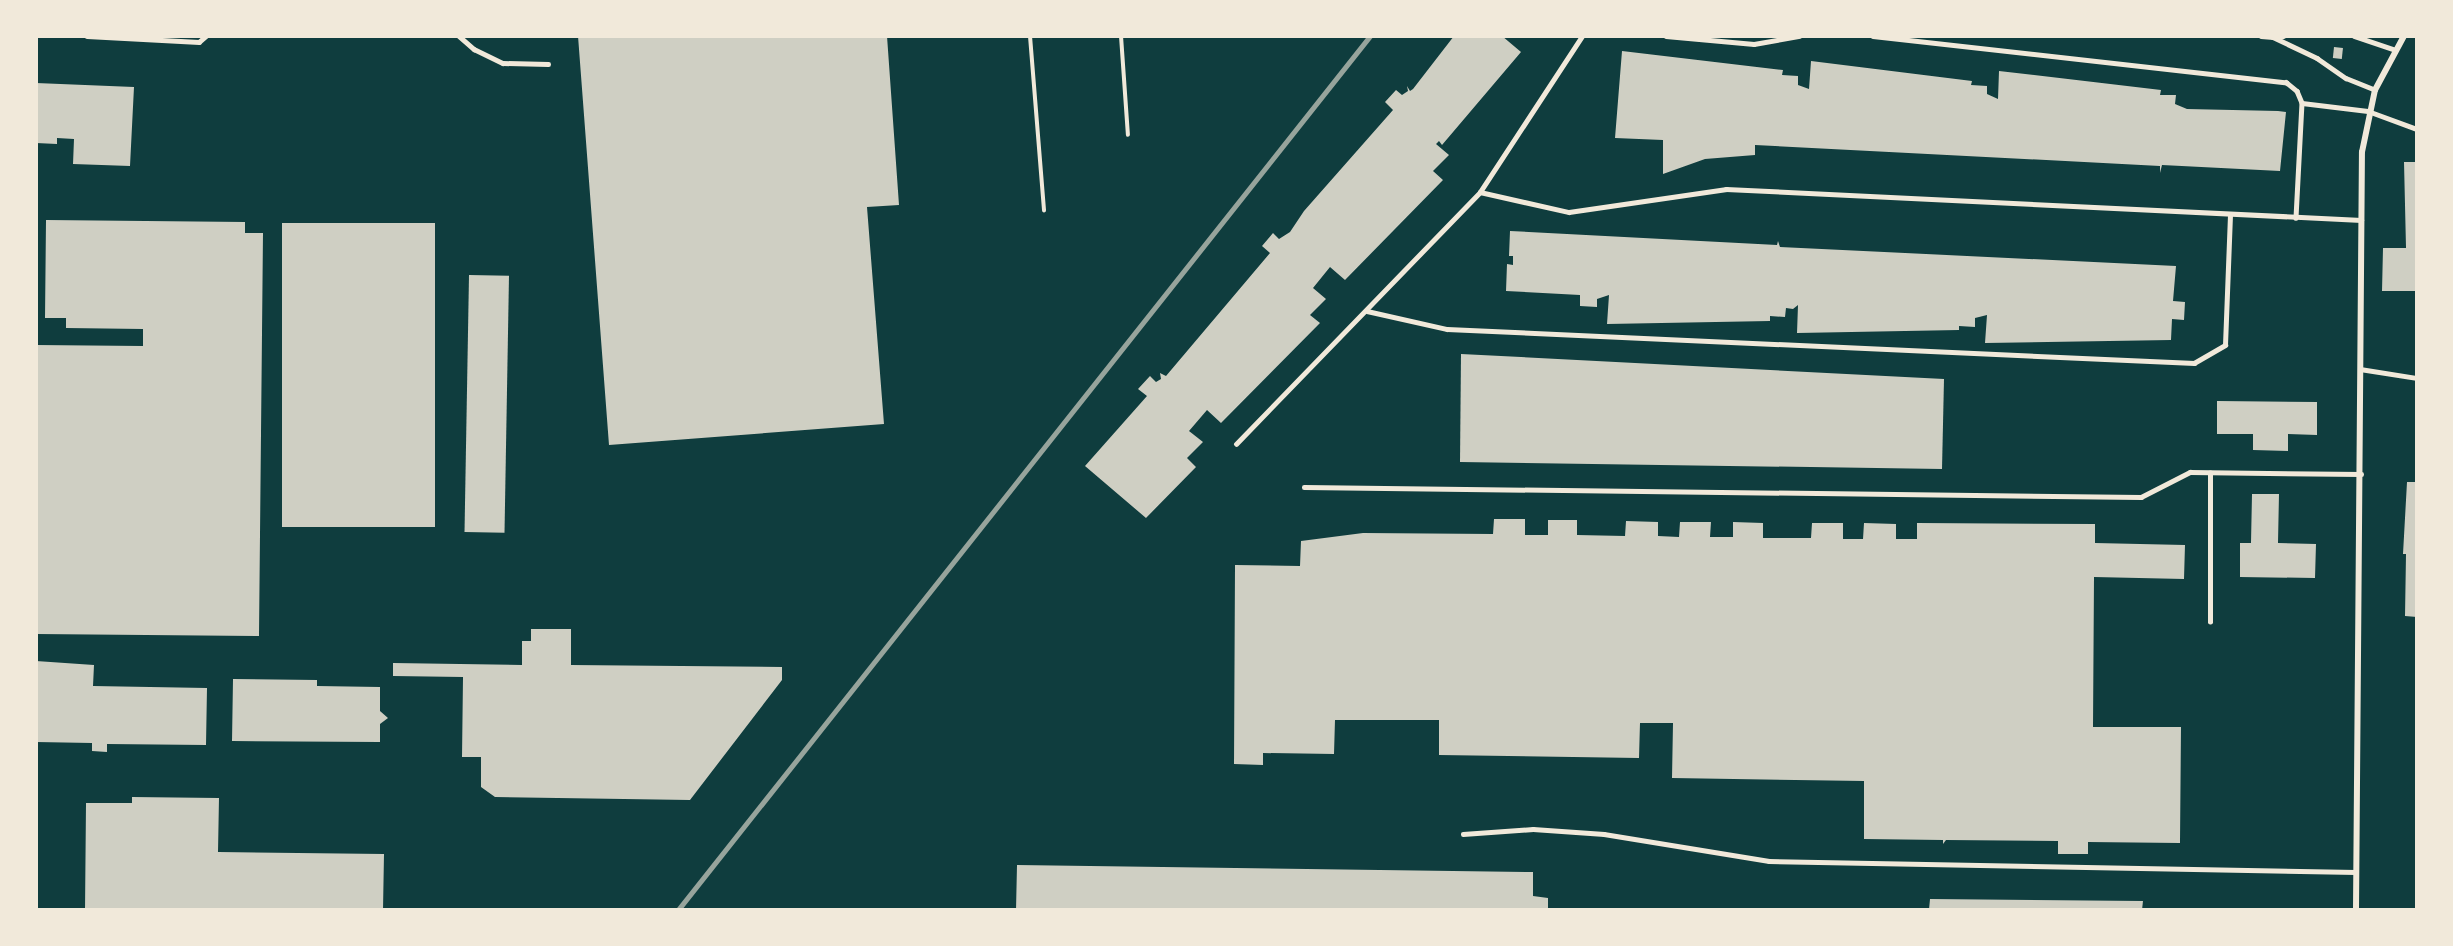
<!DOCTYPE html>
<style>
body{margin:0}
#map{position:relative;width:2453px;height:946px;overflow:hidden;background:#0f3d3e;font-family:Ubuntu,sans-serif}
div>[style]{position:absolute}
.building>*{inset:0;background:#cfcfc3;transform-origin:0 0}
.path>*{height:4px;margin:-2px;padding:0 2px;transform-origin:2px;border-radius:2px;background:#f1e9da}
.service>*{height:4.5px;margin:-2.25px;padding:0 2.25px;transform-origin:2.25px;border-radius:2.25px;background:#f1e9da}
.minor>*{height:6px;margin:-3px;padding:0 3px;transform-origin:3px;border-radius:3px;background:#f1e9da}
.rail>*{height:4.5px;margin:-2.25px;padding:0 2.25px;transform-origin:2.25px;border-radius:2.25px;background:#97a49c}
span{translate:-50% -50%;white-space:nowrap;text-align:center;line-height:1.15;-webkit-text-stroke:4.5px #f1e9da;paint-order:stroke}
.frame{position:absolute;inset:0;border:38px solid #f1e9da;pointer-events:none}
</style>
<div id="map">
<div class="building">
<i style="clip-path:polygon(578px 36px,887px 36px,899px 205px,867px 207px,884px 424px,609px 445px)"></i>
<i style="clip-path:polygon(1454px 36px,1502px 36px,1521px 52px,1442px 145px,1439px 141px,1436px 144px,1449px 155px,1433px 171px,1443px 180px,1345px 280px,1330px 267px,1313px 288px,1326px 299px,1310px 315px,1320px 323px,1221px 423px,1207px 410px,1189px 431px,1203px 442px,1187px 458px,1196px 467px,1146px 518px,1085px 466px,1147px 396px,1138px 389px,1150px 376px,1156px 382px,1161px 379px,1160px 373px,1166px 376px,1270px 253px,1262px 246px,1273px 233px,1279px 239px,1290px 232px,1304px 211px,1393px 110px,1385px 102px,1396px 90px,1402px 95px,1408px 91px,1407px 86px,1410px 91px,1413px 89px)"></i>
<i style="left:2334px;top:47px;width:9px;height:11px;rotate:6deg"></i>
<i style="clip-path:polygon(1622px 51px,1783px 70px,1782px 75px,1798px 76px,1798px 85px,1809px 89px,1811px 61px,1972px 81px,1971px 85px,1987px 86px,1987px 94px,1998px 99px,1999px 71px,2161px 90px,2160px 95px,2176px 95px,2175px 104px,2187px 109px,2278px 111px,2286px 112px,2280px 171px,2162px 165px,2160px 173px,2160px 166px,1755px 145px,1755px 155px,1705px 159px,1663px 174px,1663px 140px,1615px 138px)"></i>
<i style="clip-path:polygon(36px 83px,134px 87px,130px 166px,73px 164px,74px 139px,57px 138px,57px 144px,36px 143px)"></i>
<i style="clip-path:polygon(2404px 162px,2417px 162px,2417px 291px,2382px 291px,2383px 248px,2406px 248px)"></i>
<i style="clip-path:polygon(46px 220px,245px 222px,245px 233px,263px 233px,259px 636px,36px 634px,36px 345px,143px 346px,143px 329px,66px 328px,66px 318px,45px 318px)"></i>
<i style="left:282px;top:223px;width:153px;height:304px"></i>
<i style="clip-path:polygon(1510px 231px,1777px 245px,1778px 241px,1780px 247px,2176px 266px,2173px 301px,2185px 302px,2184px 320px,2172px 319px,2171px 340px,1985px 343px,1987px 315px,1975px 318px,1975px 327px,1959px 326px,1959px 330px,1797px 333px,1798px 305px,1793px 309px,1786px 308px,1785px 317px,1770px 316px,1770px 321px,1607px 324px,1609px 295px,1597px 299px,1597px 307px,1580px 306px,1580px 295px,1506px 291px,1507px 264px,1513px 265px,1513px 256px,1509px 256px)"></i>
<i style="left:469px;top:275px;width:40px;height:257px;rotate:1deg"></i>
<i style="clip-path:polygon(1461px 354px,1944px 379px,1942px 469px,1460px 462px)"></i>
<i style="clip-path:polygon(2217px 401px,2317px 402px,2317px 435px,2288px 434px,2288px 451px,2253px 450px,2253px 434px,2217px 434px)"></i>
<i style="clip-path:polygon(2407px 482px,2417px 482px,2417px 617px,2405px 616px,2406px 554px,2403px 554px)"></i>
<i style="clip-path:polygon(2252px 494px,2279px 494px,2278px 543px,2316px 544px,2315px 578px,2240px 577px,2240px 543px,2251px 543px)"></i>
<i style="clip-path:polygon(1494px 519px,1525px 519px,1525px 535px,1548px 535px,1548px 520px,1577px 520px,1577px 535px,1625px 536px,1626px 521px,1658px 522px,1658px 536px,1679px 537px,1680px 522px,1711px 522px,1710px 537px,1733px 537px,1733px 522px,1763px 523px,1763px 538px,1811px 538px,1812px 523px,1843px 523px,1843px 539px,1863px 539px,1864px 523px,1896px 524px,1896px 539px,1917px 539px,1917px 523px,2095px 524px,2095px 543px,2185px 545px,2184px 579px,2094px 577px,2093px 727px,2181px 727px,2180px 843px,2088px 842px,2088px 854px,2058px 854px,2058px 841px,1946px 840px,1943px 844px,1943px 840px,1864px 839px,1864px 781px,1672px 778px,1673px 723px,1640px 723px,1639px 758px,1439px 755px,1439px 720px,1335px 720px,1334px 754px,1263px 753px,1263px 765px,1234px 764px,1235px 565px,1300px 566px,1301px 541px,1363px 533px,1493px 534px)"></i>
<i style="clip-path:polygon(531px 629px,571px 629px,571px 665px,782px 667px,782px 680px,690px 800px,495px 797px,481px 787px,481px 757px,462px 757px,463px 677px,393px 676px,393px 663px,522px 665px,522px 641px,531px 641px)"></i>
<i style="clip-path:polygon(36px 661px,94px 665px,93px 686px,207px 688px,206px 745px,107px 744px,107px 752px,92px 751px,92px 743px,36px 742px)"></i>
<i style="clip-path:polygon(233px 679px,317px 680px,317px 686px,380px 687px,380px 711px,388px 718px,380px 724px,380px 742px,232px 741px)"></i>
<i style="clip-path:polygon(132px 797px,219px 798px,218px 852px,384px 854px,383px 910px,85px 910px,86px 803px,132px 803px)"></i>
<i style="clip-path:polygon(1017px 865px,1533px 872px,1533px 896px,1548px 898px,1548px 910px,1016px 910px)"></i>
<i style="clip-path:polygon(1930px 899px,2143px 901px,2142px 910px,1929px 910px)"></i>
</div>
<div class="path">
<i style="left:1030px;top:36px;width:175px;rotate:85.4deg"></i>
<i style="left:1121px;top:36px;width:99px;rotate:86deg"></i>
</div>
<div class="service">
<i style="left:87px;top:36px;width:112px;rotate:3.1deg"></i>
<i style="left:199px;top:42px;width:9px;rotate:-41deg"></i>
<i style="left:459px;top:36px;width:20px;rotate:41deg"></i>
<i style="left:474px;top:49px;width:32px;rotate:26deg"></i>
<i style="left:503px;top:63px;width:45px;rotate:1.3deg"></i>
<i style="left:1666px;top:36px;width:88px;rotate:5.2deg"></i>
<i style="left:1754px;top:44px;width:46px;rotate:-10.1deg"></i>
<i style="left:1873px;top:36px;width:416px;rotate:6.4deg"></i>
<i style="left:2286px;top:82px;width:14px;rotate:39deg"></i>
<i style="left:2297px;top:91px;width:13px;rotate:67deg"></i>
<i style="left:2302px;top:103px;width:115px;rotate:93deg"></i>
<i style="left:2261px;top:36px;width:12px;rotate:5deg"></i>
<i style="left:2273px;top:37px;width:49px;rotate:25.5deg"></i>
<i style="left:2317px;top:58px;width:35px;rotate:35deg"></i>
<i style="left:2346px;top:78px;width:31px;rotate:22deg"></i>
<i style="left:2354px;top:36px;width:44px;rotate:18.4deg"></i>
<i style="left:2273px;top:37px;width:10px;rotate:-6deg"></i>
<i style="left:2302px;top:103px;width:66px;rotate:6.9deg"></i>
<i style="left:2368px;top:111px;width:52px;rotate:20.2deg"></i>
<i style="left:1480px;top:192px;width:186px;rotate:-56.8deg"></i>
<i style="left:1367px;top:311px;width:82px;rotate:12.7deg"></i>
<i style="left:1447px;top:329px;width:748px;rotate:2.61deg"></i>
<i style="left:2194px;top:363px;width:36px;rotate:-30deg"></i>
<i style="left:2225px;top:345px;width:129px;rotate:-87.8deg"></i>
<i style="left:2360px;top:369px;width:58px;rotate:9deg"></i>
<i style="left:1236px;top:444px;width:351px;rotate:-45.9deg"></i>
<i style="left:1480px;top:192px;width:91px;rotate:12.7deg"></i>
<i style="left:1569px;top:212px;width:159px;rotate:-8.3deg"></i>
<i style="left:1726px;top:189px;width:636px;rotate:2.79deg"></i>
<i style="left:1304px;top:487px;width:837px;rotate:0.68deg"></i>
<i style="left:2141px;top:497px;width:55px;rotate:-27deg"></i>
<i style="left:2190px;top:472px;width:171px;rotate:0.7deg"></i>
<i style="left:2210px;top:622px;width:149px;rotate:-90deg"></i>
<i style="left:1463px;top:834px;width:70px;rotate:-4.1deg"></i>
<i style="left:1533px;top:829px;width:71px;rotate:4deg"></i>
<i style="left:1604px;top:834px;width:167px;rotate:9.3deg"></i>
<i style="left:1769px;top:861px;width:587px;rotate:1.07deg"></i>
</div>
<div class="minor">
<i style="left:2356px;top:910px;width:758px;rotate:-89.55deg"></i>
<i style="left:2362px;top:152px;width:63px;rotate:-78.2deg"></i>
<i style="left:2375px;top:90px;width:61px;rotate:-61.8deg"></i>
</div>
<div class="rail">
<i style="left:678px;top:910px;width:1115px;rotate:-51.63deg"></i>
</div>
<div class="frame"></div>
</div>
